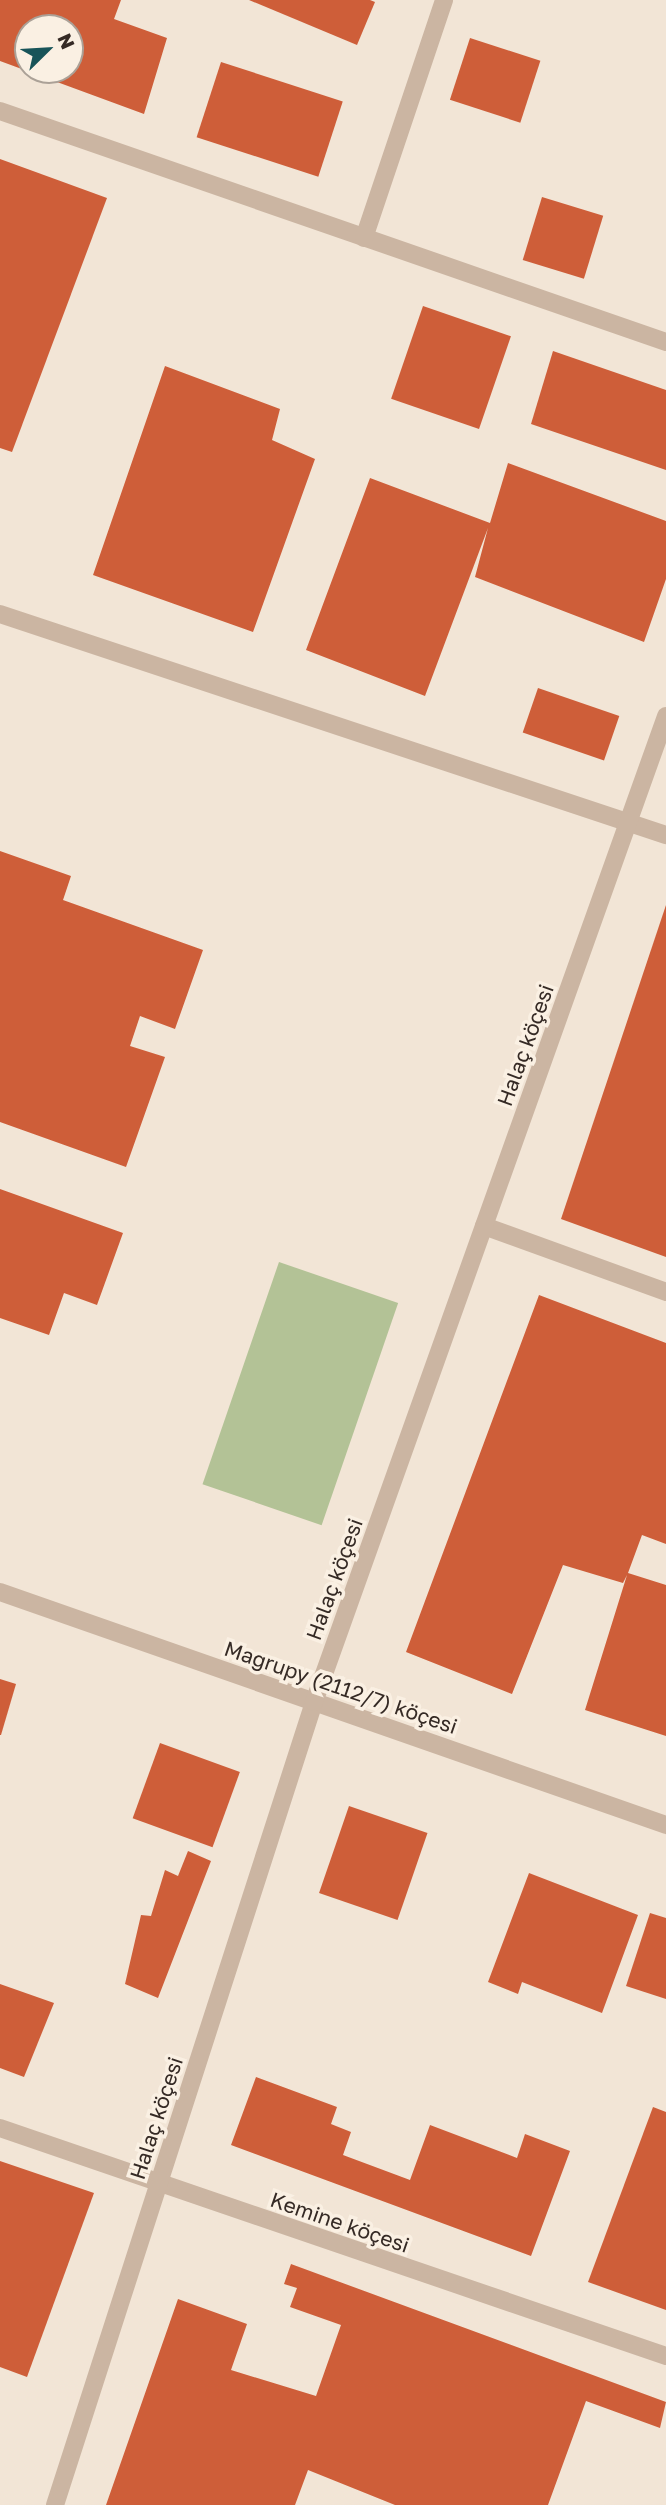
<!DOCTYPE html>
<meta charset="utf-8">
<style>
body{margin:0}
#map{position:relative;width:666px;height:2505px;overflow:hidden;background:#f2e5d6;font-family:"Golos Text",sans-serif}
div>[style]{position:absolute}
.green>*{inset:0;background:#b3c296;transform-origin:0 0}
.building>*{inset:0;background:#ce5e39;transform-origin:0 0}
.minor>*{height:18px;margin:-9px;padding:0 9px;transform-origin:9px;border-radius:9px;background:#cbb5a2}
span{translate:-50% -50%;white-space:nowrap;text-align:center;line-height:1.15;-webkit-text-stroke:7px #faf0e3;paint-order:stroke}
.street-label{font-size:21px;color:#352a25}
.north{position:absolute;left:14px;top:14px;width:70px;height:70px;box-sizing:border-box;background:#faf0e3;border:2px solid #aba197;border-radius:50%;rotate:66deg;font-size:19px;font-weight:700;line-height:28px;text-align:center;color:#352a25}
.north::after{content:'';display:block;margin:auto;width:24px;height:32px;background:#185459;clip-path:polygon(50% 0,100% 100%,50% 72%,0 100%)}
</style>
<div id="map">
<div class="green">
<i style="left:279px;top:1262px;width:126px;height:235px;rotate:19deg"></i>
</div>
<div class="building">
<i style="clip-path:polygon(evenodd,0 0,121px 0,114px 19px,167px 38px,144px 114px,0 61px,0 0,28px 28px,70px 28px,70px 70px,28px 70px,28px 28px)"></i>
<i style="clip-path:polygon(249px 0,370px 0,375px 2px,357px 45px)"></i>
<i style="left:470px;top:38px;width:74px;height:65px;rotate:18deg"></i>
<i style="left:221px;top:62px;width:128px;height:79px;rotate:18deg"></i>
<i style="clip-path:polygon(0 159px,107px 198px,12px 452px,0 448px)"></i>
<i style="left:542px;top:197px;width:64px;height:66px;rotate:17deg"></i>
<i style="left:423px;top:306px;width:93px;height:98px;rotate:19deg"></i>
<i style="clip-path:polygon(553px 351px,666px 390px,666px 470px,531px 424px)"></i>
<i style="clip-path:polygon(165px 366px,280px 409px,272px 440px,315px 459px,253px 632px,93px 575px)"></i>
<i style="clip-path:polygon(508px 463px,666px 521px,666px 579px,644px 642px,475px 577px,488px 528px,425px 696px,306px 650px,370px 478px,490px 523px)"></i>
<i style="left:538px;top:688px;width:86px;height:47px;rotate:19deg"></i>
<i style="clip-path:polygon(0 851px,71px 876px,63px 900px,203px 950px,175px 1029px,140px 1016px,130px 1046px,165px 1057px,126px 1167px,0 1122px)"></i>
<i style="clip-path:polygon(666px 905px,666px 1257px,561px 1219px)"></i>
<i style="clip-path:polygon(0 1189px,123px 1233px,97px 1305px,64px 1293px,49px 1335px,0 1318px)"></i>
<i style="clip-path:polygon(539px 1295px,666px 1343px,666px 1544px,642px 1535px,628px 1573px,666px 1585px,666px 1736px,585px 1710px,627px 1575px,623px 1583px,563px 1565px,512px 1694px,406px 1652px)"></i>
<i style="clip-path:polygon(0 1679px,16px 1684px,1px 1735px,0 1735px)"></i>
<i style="left:160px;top:1743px;width:85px;height:80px;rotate:20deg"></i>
<i style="left:349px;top:1806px;width:83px;height:92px;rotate:19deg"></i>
<i style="clip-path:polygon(188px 1851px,211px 1861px,158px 1998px,125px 1984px,141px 1915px,151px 1916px,165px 1870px,178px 1876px)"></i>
<i style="clip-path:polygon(529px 1873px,638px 1915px,602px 2013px,522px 1982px,518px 1994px,488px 1982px)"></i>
<i style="clip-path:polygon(650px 1913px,666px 1918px,666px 1999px,626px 1986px)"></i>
<i style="clip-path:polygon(0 1984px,54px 2003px,24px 2077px,0 2068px)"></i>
<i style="clip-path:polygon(256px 2077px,337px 2107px,331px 2124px,351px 2132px,343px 2155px,410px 2180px,430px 2125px,517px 2158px,525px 2134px,570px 2151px,531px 2256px,231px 2145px)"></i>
<i style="clip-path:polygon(653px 2107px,666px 2112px,666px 2310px,588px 2282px)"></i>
<i style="clip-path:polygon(0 2161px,94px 2193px,27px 2377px,0 2367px)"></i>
<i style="clip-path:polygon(291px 2264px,666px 2402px,660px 2428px,586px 2401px,548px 2505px,395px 2505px,308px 2470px,295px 2505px,106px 2505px,178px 2299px,247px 2324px,231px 2370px,316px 2396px,341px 2325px,290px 2307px,297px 2288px,284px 2284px)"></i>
</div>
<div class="minor">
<i style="left:0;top:111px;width:705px;rotate:19.13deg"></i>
<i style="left:364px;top:238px;width:251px;rotate:-71.4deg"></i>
<i style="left:0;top:614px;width:702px;rotate:18.36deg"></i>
<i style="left:484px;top:1226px;width:194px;rotate:19.9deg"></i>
<i style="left:0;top:1592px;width:706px;rotate:19.28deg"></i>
<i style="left:0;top:2128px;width:704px;rotate:18.9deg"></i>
<i style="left:55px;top:2505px;width:844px;rotate:-72.12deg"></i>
<i style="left:314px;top:1702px;width:1047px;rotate:-70.35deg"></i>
</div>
<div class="street-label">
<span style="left:525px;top:1045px;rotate:-70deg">Halaç köçesi</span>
<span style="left:334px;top:1579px;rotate:-70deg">Halaç köçesi</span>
<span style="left:341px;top:1687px;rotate:19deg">Magrupy (2112/7) köçesi</span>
<span style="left:156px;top:2118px;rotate:-72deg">Halaç köçesi</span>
<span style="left:340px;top:2222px;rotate:19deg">Kemine köçesi</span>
</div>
<div class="north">N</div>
</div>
